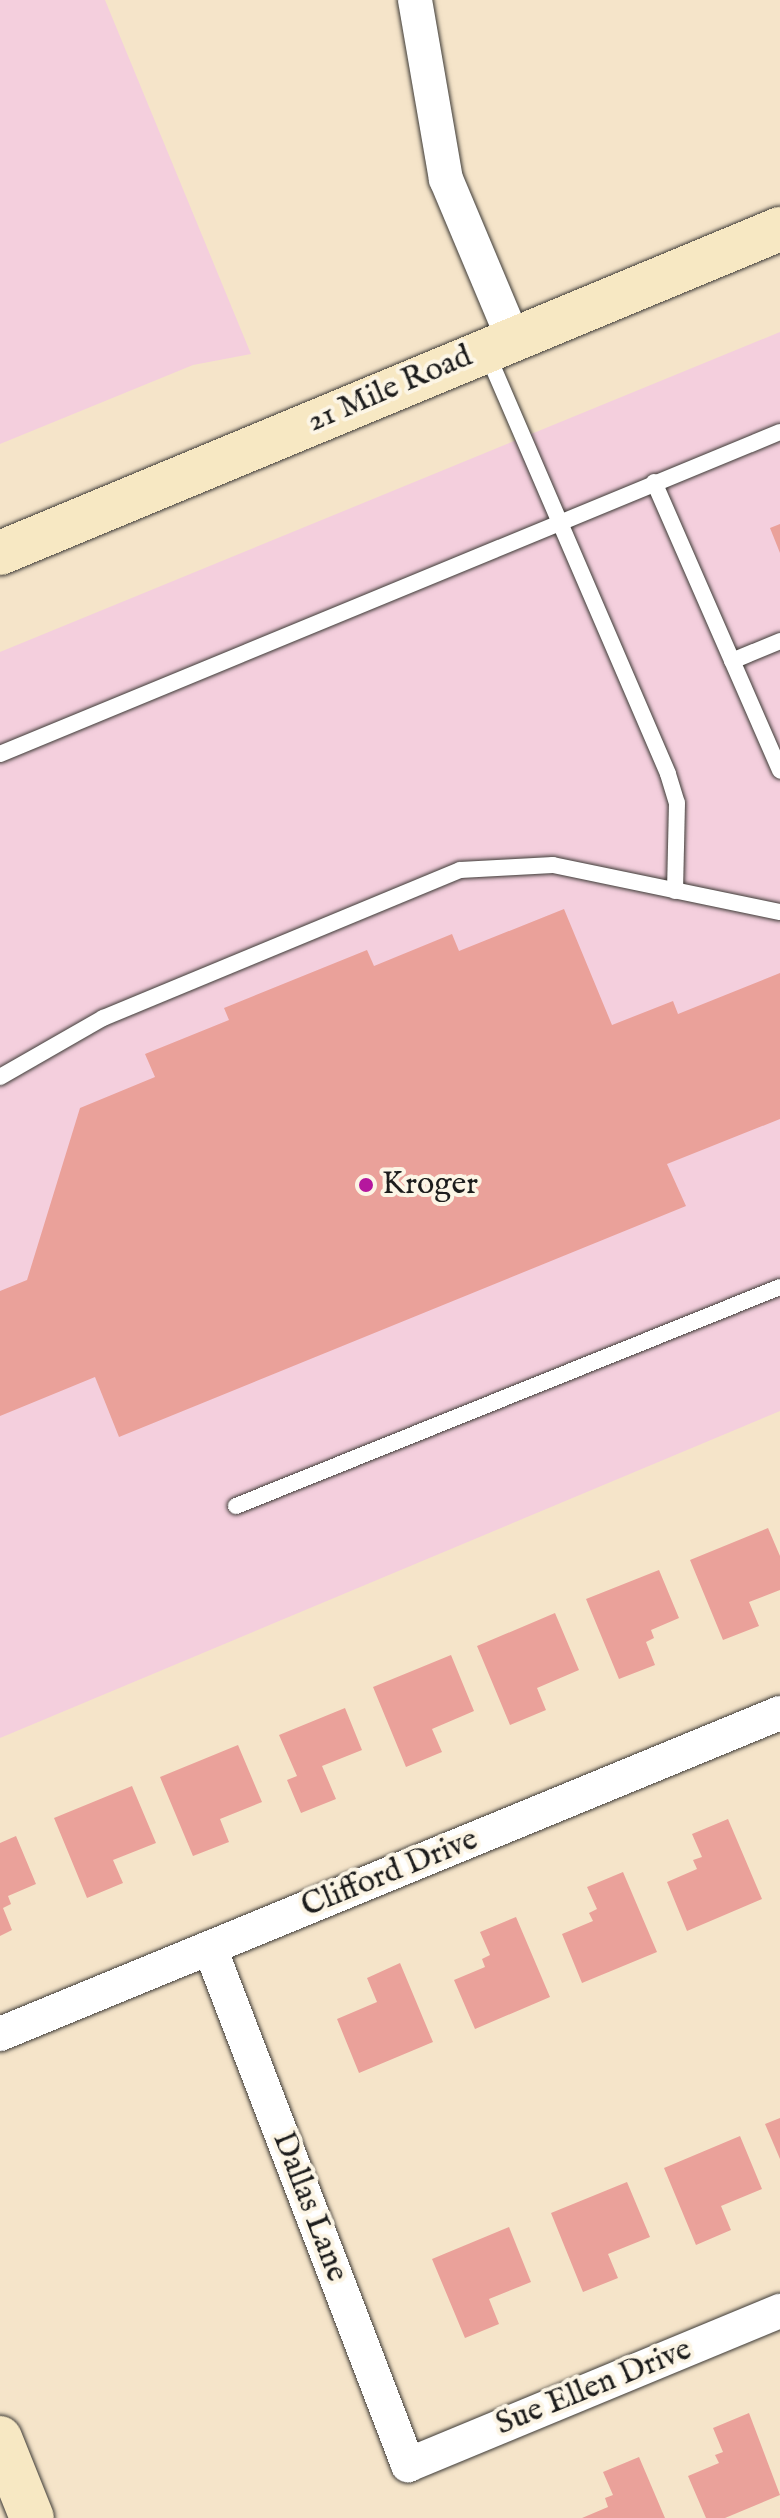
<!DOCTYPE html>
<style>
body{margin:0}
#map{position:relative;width:780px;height:2518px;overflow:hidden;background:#f5e4c9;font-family:"IM FELL English",serif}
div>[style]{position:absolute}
.built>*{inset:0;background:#f4cfdd}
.building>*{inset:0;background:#eaa19a}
.roads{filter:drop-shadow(0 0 2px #3d3a36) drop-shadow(0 0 2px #3d3a36)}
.lane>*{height:16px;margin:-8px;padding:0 8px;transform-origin:8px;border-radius:8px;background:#fff}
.street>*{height:34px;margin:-17px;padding:0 17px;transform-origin:17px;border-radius:17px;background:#fff}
.secondary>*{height:44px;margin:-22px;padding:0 22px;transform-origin:22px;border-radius:22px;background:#f7e8c3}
.dots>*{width:22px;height:22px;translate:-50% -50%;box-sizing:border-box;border:4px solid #fcf5e5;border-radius:50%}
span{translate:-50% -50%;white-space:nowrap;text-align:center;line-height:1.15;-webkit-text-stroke:8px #fcf5e5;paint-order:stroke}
.street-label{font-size:32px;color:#1c1c1c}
.poi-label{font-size:32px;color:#1c1c1c}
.left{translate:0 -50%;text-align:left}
</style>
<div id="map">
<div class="built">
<i style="clip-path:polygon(0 0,105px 0,251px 354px,193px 365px,0 444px)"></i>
<i style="clip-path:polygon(780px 332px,780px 1411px,0 1738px,0 652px)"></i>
</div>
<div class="building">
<i style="clip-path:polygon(780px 524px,780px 553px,770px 528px)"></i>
<i style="clip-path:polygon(564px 909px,612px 1025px,673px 1001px,678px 1014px,780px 973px,780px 1119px,667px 1164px,686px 1206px,119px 1437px,95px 1377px,0 1416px,0 1291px,27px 1280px,80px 1108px,155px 1077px,145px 1054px,229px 1020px,224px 1008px,367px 950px,374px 966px,452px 934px,459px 951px)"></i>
<i style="clip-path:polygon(768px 1528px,780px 1556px,780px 1590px,749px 1602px,759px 1626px,723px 1640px,690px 1560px)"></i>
<i style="clip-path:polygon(659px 1570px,679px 1618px,651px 1630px,654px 1638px,646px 1642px,655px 1665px,619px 1679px,586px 1599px)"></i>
<i style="clip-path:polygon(555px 1613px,579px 1670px,537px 1688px,546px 1710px,510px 1725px,477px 1646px)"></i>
<i style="clip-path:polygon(451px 1655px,474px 1711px,432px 1729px,442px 1752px,406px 1767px,373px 1687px)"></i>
<i style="clip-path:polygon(345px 1708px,362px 1750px,322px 1766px,336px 1799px,301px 1813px,287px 1780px,297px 1776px,279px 1735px)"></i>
<i style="clip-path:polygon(238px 1745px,262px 1802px,220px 1819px,229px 1842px,193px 1856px,160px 1777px)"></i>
<i style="clip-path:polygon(132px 1786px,156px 1843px,113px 1860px,123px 1883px,87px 1898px,54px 1818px)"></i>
<i style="clip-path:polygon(728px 1819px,762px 1899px,687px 1931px,667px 1882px,697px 1869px,693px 1860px,702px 1857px,692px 1834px)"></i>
<i style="clip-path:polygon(16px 1836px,36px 1884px,8px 1896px,11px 1904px,3px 1908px,12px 1930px,0 1936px,0 1843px)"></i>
<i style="clip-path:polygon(623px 1872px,657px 1952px,582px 1983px,562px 1934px,593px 1921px,589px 1913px,597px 1909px,587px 1887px)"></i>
<i style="clip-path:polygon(516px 1917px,550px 1997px,475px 2029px,454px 1980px,485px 1967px,482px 1959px,490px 1955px,480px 1932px)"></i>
<i style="clip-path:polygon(400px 1963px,433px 2042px,359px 2073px,337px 2019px,377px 2002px,367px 1978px)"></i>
<i style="clip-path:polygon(780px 2118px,780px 2159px,765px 2124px)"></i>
<i style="clip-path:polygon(740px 2136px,762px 2189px,721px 2206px,731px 2230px,696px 2245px,664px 2168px)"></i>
<i style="clip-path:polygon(627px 2182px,650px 2237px,608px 2254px,618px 2278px,583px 2292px,551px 2213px)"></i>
<i style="clip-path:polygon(509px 2227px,531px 2282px,489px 2299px,499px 2324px,465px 2338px,432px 2259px)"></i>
<i style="clip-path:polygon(749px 2413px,780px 2495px,725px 2518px,706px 2518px,688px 2476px,719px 2463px,715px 2455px,723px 2452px,713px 2428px)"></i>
<i style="clip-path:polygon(639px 2457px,665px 2518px,582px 2518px,608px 2507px,605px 2498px,613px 2495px,603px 2472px)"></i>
</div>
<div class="roads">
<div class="lane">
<i style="left:486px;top:351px;width:460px;rotate:66.7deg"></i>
<i style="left:668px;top:774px;width:30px;rotate:73deg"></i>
<i style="left:677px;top:803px;width:88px;rotate:91.3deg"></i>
<i style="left:654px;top:482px;width:315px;rotate:66.4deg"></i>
<i style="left:732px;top:661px;width:52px;rotate:-22.6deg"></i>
<i style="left:0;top:754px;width:844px;rotate:-22.43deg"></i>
<i style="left:0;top:1077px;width:119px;rotate:-29.8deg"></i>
<i style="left:103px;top:1018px;width:386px;rotate:-22.5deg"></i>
<i style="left:460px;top:870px;width:93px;rotate:-3.1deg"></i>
<i style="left:553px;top:865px;width:232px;rotate:11.7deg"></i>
<i style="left:236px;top:1506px;width:586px;rotate:-21.93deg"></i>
</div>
<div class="street">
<i style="left:415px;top:0;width:182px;rotate:80.2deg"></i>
<i style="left:446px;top:179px;width:173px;rotate:67.2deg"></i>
<i style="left:210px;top:1948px;width:554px;rotate:69.04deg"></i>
<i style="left:408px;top:2465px;width:403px;rotate:-22.5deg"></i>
<i style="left:0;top:2034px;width:843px;rotate:-22.37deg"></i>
</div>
<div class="secondary">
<i style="left:0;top:553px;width:845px;rotate:-22.56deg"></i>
<i style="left:0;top:2438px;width:86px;rotate:68.2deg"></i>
</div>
</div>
<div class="dots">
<i style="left:366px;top:1185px;background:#b5179e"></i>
</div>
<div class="street-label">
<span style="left:390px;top:390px;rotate:-23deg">21 Mile Road</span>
<span style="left:390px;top:1874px;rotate:-22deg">Clifford Drive</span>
<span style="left:309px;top:2207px;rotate:69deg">Dallas Lane</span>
<span style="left:594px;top:2388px;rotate:-22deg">Sue Ellen Drive</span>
</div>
<div class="poi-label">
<span class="left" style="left:382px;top:1185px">Kroger</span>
</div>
</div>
